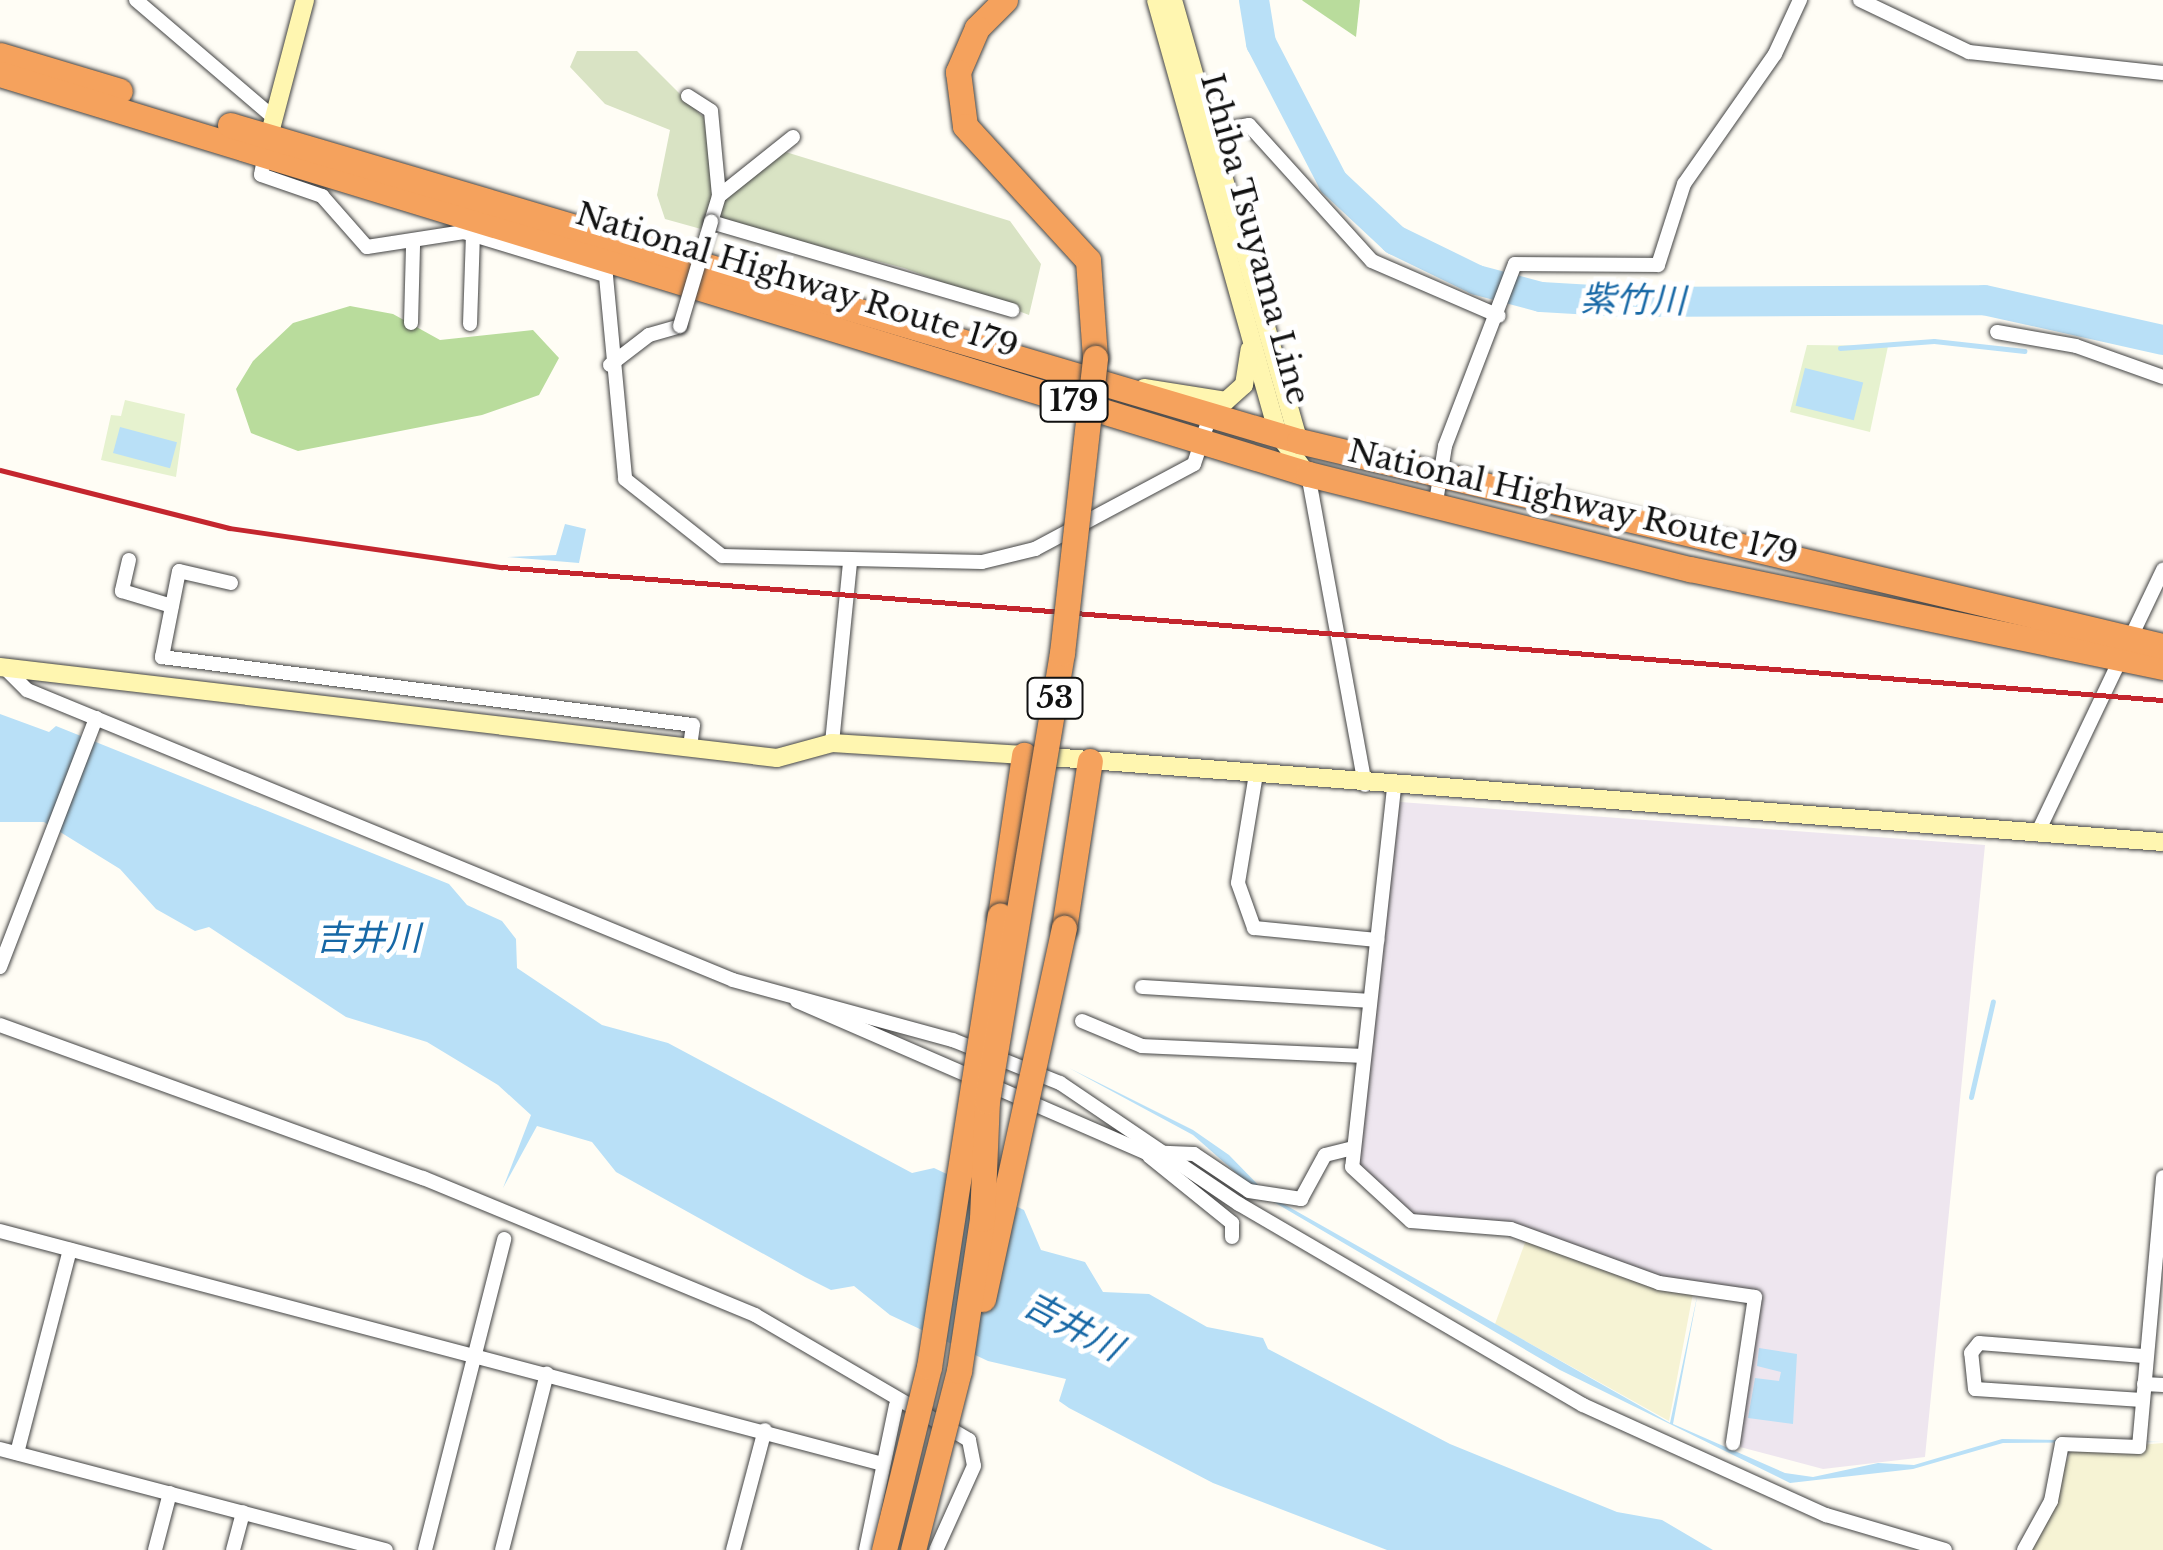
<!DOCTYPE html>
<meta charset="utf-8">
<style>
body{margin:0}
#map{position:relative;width:2163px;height:1550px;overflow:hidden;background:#fffdf5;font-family:"Libre Baskerville","Noto Sans JP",serif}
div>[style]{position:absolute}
.industrial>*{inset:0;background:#eee6ef}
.farmland>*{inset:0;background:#f6f3d4}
.forest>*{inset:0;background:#b9dc9c}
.cemetery>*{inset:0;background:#d9e3c4}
.pitch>*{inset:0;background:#e6f2cf}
.water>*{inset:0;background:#b9e0f7;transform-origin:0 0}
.stream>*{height:5px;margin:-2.5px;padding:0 2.5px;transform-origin:2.5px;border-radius:2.5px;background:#b9e0f7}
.river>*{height:30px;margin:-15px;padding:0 15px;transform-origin:15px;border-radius:15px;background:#b9e0f7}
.roads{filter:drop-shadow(0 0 2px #444) drop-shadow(0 0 2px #444)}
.street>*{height:14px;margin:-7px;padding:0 7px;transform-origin:7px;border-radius:7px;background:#fff}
.secondary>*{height:18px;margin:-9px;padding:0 9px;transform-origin:9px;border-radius:9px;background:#fff6b0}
.highway>*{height:25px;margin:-12.5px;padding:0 12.5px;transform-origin:12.5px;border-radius:12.5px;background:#f5a25d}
.rail>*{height:5px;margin:-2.5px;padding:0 2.5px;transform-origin:2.5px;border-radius:2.5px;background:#c4262e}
.bridges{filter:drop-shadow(0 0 2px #444) drop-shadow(0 0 2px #444)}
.street-bridge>*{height:14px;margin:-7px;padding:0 7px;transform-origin:7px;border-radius:7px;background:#fff}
.highway-bridge>*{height:25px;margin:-12.5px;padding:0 12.5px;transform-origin:12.5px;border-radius:12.5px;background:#f5a25d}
span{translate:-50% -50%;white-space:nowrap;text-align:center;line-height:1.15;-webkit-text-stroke:10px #fff;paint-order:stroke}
.shield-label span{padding:2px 8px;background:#fff;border:2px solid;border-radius:8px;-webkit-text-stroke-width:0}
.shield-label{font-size:30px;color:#111;font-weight:700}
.street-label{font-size:32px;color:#111}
.water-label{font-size:35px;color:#1768a6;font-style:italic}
</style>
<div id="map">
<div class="industrial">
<i style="clip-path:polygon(1400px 802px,1985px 845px,1925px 1457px,1823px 1469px,1740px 1447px,1760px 1293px,1661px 1278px,1511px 1224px,1413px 1217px,1357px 1163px)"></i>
</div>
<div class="farmland">
<i style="clip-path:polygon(1526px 1240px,1693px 1293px,1669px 1421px,1495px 1324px)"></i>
<i style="clip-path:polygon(2163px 1443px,2163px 1550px,2030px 1550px,2071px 1451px)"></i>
</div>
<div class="forest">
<i style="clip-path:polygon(1302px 0,1360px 0,1356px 37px,1303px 1px)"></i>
<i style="clip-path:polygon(350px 306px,393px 314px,440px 340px,533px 330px,559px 358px,539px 395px,482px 415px,298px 451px,251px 433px,236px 389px,253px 361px,293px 323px)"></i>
</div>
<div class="cemetery">
<i style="clip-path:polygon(577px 51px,637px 51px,704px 118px,713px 193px,701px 229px,665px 219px,657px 195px,670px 130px,605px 104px,570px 67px)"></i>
<i style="clip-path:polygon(776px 149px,1010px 221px,1041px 264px,1029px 315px,904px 268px,715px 219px,721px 201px)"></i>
</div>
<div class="pitch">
<i style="clip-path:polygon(1807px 345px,1888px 346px,1870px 432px,1790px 412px)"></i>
<i style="clip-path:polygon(125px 400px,185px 414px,176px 477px,101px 460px,111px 415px,121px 416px)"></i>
</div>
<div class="water">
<i style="left:1805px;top:368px;width:60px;height:39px;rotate:14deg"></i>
<i style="left:120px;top:427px;width:59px;height:27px;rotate:15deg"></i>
<i style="clip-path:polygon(565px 524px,586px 529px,579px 563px,507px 557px,556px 555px)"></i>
<i style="clip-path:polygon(0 714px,49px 732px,56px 726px,449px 884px,467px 905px,502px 921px,516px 939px,517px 968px,602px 1025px,668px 1043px,912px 1173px,934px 1168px,1024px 1210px,1041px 1250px,1085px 1262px,1103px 1292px,1149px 1294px,1207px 1327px,1263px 1338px,1268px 1349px,1450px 1444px,1617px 1512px,1662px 1520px,1713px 1550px,1387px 1550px,1213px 1483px,1069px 1408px,1059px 1401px,1066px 1379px,988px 1361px,890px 1315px,854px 1286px,831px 1290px,805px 1277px,616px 1172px,592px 1142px,537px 1126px,503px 1188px,531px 1115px,498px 1085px,427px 1042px,346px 1017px,209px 927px,195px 931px,156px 909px,120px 869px,44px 822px,0 822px)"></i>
<i style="clip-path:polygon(1069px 1068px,1193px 1130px,1229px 1155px,1268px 1195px,1670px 1423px,1698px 1292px,1673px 1424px,1785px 1473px,1813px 1477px,1878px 1463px,1914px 1465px,2002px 1439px,2163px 1442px,2003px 1443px,1913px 1469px,1790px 1483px,1560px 1370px,1260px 1194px,1193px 1135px)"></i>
<i style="clip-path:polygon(1759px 1348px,1797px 1354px,1793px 1424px,1748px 1418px,1755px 1378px,1779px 1381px,1781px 1372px,1757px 1366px)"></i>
</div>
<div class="stream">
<i style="left:1840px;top:348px;width:94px;rotate:-4.3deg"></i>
<i style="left:1934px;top:341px;width:91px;rotate:6.3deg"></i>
<i style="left:1971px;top:1097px;width:98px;rotate:-77.1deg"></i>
</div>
<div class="river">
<i style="left:1254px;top:0;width:44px;rotate:80.8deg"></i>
<i style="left:1261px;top:43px;width:157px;rotate:62.6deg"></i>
<i style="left:1333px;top:182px;width:85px;rotate:43.1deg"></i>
<i style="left:1395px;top:240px;width:91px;rotate:26deg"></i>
<i style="left:1477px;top:280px;width:66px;rotate:14.9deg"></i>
<i style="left:1541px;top:297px;width:86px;rotate:3.3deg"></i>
<i style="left:1627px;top:302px;width:357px;rotate:-0.3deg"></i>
<i style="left:1984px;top:300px;width:183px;rotate:12.6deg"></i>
</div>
<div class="roads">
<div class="street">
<i style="left:136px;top:0;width:182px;rotate:40.5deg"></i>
<i style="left:1860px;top:0;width:121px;rotate:25.5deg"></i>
<i style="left:1969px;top:52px;width:195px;rotate:6.2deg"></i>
<i style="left:688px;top:96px;width:27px;rotate:33deg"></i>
<i style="left:711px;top:111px;width:85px;rotate:84.6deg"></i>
<i style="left:1201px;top:134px;width:49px;rotate:-10.6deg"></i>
<i style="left:1249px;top:125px;width:183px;rotate:47.9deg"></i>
<i style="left:1372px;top:261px;width:138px;rotate:23.4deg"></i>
<i style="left:793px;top:137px;width:95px;rotate:141.4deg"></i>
<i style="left:719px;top:196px;width:27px;rotate:107deg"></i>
<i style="left:711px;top:222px;width:314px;rotate:16.3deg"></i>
<i style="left:265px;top:154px;width:21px;rotate:101deg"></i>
<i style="left:261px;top:175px;width:65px;rotate:19deg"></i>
<i style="left:322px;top:196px;width:68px;rotate:48.6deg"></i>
<i style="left:367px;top:247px;width:98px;rotate:-8.8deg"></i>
<i style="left:464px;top:232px;width:143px;rotate:17deg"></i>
<i style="left:604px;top:255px;width:225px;rotate:84.6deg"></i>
<i style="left:625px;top:479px;width:124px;rotate:38.4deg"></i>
<i style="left:722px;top:556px;width:260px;rotate:1.3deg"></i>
<i style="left:982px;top:562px;width:55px;rotate:-13.8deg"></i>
<i style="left:1035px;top:549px;width:180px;rotate:-28.1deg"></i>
<i style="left:1194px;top:464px;width:54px;rotate:-71.6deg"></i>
<i style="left:411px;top:323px;width:78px;rotate:-88.5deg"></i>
<i style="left:470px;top:324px;width:89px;rotate:-88.1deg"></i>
<i style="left:1997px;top:332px;width:80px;rotate:10deg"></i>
<i style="left:2076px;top:346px;width:92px;rotate:19.6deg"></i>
<i style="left:610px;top:365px;width:49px;rotate:-37.6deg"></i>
<i style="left:649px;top:335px;width:32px;rotate:-16deg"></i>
<i style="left:1308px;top:474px;width:316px;rotate:79.6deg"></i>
<i style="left:1435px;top:508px;width:63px;rotate:-80.8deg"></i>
<i style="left:1445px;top:446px;width:195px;rotate:-69deg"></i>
<i style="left:1515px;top:264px;width:143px;rotate:0.4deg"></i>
<i style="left:1658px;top:265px;width:85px;rotate:-72.2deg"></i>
<i style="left:1684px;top:184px;width:159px;rotate:-55deg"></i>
<i style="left:1775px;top:54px;width:60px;rotate:-65.2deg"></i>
<i style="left:129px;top:560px;width:32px;rotate:103deg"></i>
<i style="left:122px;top:591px;width:52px;rotate:16.7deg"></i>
<i style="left:231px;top:583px;width:53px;rotate:-167deg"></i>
<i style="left:179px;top:571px;width:88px;rotate:101.2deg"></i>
<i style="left:162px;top:657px;width:535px;rotate:7.3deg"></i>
<i style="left:693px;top:725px;width:22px;rotate:98deg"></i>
<i style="left:4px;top:667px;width:33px;rotate:45deg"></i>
<i style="left:27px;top:690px;width:763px;rotate:22.33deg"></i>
<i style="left:733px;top:980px;width:228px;rotate:15.3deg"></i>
<i style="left:953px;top:1040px;width:115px;rotate:21.9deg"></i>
<i style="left:1060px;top:1083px;width:216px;rotate:34.1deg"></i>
<i style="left:1239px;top:1204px;width:398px;rotate:30.3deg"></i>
<i style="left:1583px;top:1405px;width:267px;rotate:24.4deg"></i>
<i style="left:1826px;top:1515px;width:124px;rotate:16.4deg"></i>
<i style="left:832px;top:743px;width:181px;rotate:-84.3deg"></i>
<i style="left:1256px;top:774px;width:110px;rotate:99.4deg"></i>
<i style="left:1238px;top:883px;width:48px;rotate:70.4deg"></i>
<i style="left:1254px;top:928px;width:124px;rotate:5.6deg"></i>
<i style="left:1394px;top:788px;width:381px;rotate:96.3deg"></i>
<i style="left:1352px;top:1167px;width:80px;rotate:42.5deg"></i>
<i style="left:1411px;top:1221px;width:100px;rotate:4.6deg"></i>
<i style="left:1511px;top:1229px;width:158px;rotate:20deg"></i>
<i style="left:1659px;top:1283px;width:97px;rotate:8.3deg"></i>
<i style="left:1755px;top:1297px;width:148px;rotate:98.6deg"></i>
<i style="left:2037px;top:834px;width:293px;rotate:-64.5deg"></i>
<i style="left:0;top:967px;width:267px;rotate:-68.9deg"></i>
<i style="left:1142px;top:987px;width:227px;rotate:3.5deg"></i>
<i style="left:797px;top:1001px;width:379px;rotate:23.5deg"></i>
<i style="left:1145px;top:1152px;width:49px;rotate:2.3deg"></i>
<i style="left:1194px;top:1154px;width:66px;rotate:33.9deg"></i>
<i style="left:1249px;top:1191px;width:53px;rotate:8.7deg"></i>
<i style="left:1301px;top:1199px;width:50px;rotate:-61.4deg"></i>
<i style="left:1325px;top:1155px;width:30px;rotate:-14deg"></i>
<i style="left:1082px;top:1021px;width:65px;rotate:22.6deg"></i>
<i style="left:1142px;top:1046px;width:221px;rotate:2.6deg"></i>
<i style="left:0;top:1025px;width:450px;rotate:19.9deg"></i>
<i style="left:423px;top:1178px;width:359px;rotate:22.4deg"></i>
<i style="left:755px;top:1315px;width:248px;rotate:30.3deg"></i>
<i style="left:969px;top:1440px;width:26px;rotate:79deg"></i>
<i style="left:974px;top:1466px;width:92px;rotate:114.3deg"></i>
<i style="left:1149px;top:1156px;width:107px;rotate:38.9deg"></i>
<i style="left:1232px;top:1223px;width:14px;rotate:90deg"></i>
<i style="left:0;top:1231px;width:913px;rotate:14.78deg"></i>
<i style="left:2144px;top:1384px;width:19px;rotate:3deg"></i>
<i style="left:2142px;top:1400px;width:167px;rotate:-176.2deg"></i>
<i style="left:1975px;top:1389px;width:36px;rotate:-96deg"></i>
<i style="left:1971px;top:1353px;width:13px;rotate:-51deg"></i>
<i style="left:1979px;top:1343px;width:168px;rotate:4.5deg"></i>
<i style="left:0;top:1449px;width:399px;rotate:14.7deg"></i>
<i style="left:17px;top:1453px;width:210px;rotate:-75.4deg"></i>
<i style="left:155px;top:1550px;width:59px;rotate:-75.3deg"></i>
<i style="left:233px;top:1550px;width:39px;rotate:-75deg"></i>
<i style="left:425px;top:1550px;width:321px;rotate:-75.7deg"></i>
<i style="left:502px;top:1550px;width:182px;rotate:-75.7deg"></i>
<i style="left:733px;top:1550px;width:124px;rotate:-75.1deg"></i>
<i style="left:866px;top:1550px;width:148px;rotate:-78.3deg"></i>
<i style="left:2024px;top:1550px;width:56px;rotate:-61.1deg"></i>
<i style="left:2051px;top:1501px;width:58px;rotate:-79.1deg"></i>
<i style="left:2062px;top:1444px;width:77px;rotate:2.2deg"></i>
<i style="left:2139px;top:1447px;width:271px;rotate:-84.9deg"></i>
</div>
<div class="secondary">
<i style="left:1156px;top:0;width:451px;rotate:74.3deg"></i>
<i style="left:1278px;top:434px;width:49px;rotate:54.1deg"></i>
<i style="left:1173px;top:0;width:465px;rotate:74.1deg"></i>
<i style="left:267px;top:144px;width:149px;rotate:-75.2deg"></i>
<i style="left:1144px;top:388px;width:83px;rotate:9deg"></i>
<i style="left:1226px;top:401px;width:24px;rotate:-42deg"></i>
<i style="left:1244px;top:385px;width:36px;rotate:-81deg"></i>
<i style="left:0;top:667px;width:782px;rotate:6.68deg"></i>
<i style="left:777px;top:758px;width:57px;rotate:-15.3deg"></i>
<i style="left:832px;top:743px;width:192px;rotate:3.6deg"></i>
<i style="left:1024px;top:755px;width:1142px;rotate:4.37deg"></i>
</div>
<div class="highway">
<i style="left:1005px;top:0;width:40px;rotate:135deg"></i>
<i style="left:977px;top:28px;width:48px;rotate:113.4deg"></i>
<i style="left:958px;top:72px;width:54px;rotate:82.6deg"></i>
<i style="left:965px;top:126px;width:182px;rotate:47.5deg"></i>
<i style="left:1088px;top:260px;width:98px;rotate:85.9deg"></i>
<i style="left:0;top:55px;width:125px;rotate:16.7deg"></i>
<i style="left:0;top:74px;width:1368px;rotate:17deg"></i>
<i style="left:1308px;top:474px;width:394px;rotate:14deg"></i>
<i style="left:1690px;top:569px;width:483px;rotate:11.7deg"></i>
<i style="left:230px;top:125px;width:1115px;rotate:16.47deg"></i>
<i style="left:1299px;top:441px;width:888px;rotate:13.35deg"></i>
<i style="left:1000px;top:916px;width:163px;rotate:-81.5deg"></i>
<i style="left:1064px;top:928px;width:169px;rotate:-81.2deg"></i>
</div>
</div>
<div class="rail">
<i style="left:0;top:470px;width:236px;rotate:14.2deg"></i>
<i style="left:229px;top:528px;width:275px;rotate:8.2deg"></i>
<i style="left:501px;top:567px;width:1667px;rotate:4.58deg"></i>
</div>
<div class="bridges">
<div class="street-bridge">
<i style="left:680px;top:326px;width:109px;rotate:-73.4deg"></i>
</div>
<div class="highway-bridge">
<i style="left:983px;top:1299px;width:380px;rotate:-77.7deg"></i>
<i style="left:884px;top:1550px;width:188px;rotate:-76.2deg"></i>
<i style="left:929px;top:1367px;width:457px;rotate:-81.1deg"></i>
<i style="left:913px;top:1550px;width:185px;rotate:-75.6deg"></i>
<i style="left:959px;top:1371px;width:154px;rotate:-81.4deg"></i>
<i style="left:982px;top:1219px;width:118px;rotate:-87.6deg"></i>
<i style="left:987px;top:1101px;width:454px;rotate:-80.5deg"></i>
<i style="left:1062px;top:653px;width:297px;rotate:-83.6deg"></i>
</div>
</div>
<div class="shield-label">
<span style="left:1074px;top:401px">179</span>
<span style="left:1055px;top:698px">53</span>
</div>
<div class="street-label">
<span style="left:1255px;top:239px;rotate:75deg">Ichiba Tsuyama Line</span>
<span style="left:797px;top:280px;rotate:17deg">National Highway Route 179</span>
<span style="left:1573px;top:502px;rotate:13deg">National Highway Route 179</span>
</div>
<div class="water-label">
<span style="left:1633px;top:300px;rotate:1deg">紫竹川</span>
<span style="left:368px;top:938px">吉井川</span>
<span style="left:1073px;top:1326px;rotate:28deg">吉井川</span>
</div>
</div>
